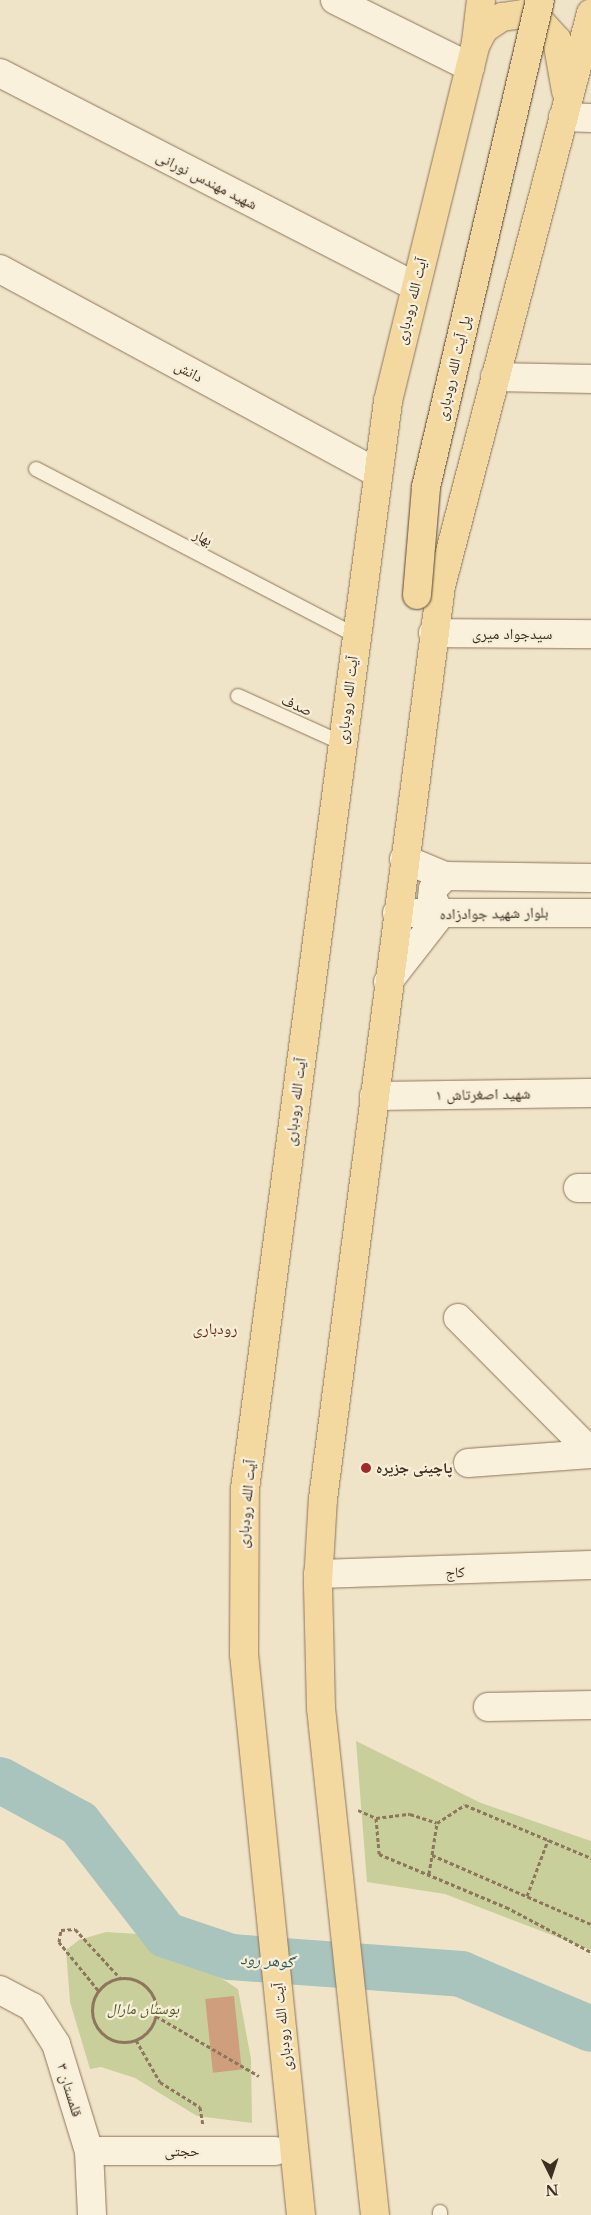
<!DOCTYPE html>
<meta charset="utf-8">
<style>
body{margin:0}
#map{position:relative;width:591px;height:2215px;overflow:hidden;background:#f0e4c8;font-family:"Libre Baskerville","Noto Naskh Arabic",serif}
div>[style]{position:absolute}
.green>*{inset:0;background:#c9cf9b}
.river>*{height:46px;margin:-23px;padding:0 23px;transform-origin:23px;border-radius:23px;background:#a9c4bc}
.building>*{inset:0;background:#cf9f7d;transform-origin:0 0}
.path>*{height:3px;margin-top:-1.5px;transform-origin:0;background:repeating-linear-gradient(90deg,#8d765c 0 4px,transparent 0 6.5px)}
.path>.ring{margin:-1.5px;padding:0;box-sizing:content-box;background:none;border:3px solid #8d765c;border-radius:50%}
.roads{filter:drop-shadow(0 0 1px #8d765c) drop-shadow(0 0 1px #8d765c)}
.lane>*{height:14px;margin:-7px;padding:0 7px;transform-origin:7px;border-radius:7px;background:#faf1dc}
.street>*{height:28px;margin:-14px;padding:0 14px;transform-origin:14px;border-radius:14px;background:#faf1dc}
.secondary>*{height:28px;margin:-14px;padding:0 14px;transform-origin:14px;border-radius:14px;background:#faf1dc}
.primary>*{height:28px;margin:-14px;padding:0 14px;transform-origin:14px;border-radius:14px;background:#f3d9a0}
.bridges{filter:drop-shadow(0 0 1px #5b4430) drop-shadow(0 0 1px #5b4430)}
.primary-bridge>*{height:28px;margin:-14px;padding:0 14px;transform-origin:14px;border-radius:14px;background:#f3d9a0}
.dots>*{width:14px;height:14px;translate:-50% -50%;box-sizing:border-box;border:2px solid #f7eed8;border-radius:50%}
span{translate:-50% -50%;white-space:nowrap;text-align:center;line-height:1.15;-webkit-text-stroke:4.5px #f7eed8;paint-order:stroke}
.street-label{font-size:15px;color:#3d2e20}
.poi-label{font-size:15px;color:#3d2e20;font-weight:700}
.left{translate:0 -50%;text-align:left}
.park-label{font-size:15px;color:#4d5a26;font-style:italic}
.neighbourhood-label{font-size:16px;color:#6b2e1e}
.water-label{font-size:16px;color:#2f5d5a;font-style:italic}
.north{position:absolute;left:526px;top:2150px;width:50px;height:50px;-webkit-text-stroke:4px #f7eed8;paint-order:stroke;rotate:176deg;font-size:14px;font-weight:700;line-height:20px;text-align:center;color:#3d2e20}
.north::after{content:'';display:block;margin:auto;width:18px;height:22px;background:#3d2e20;clip-path:polygon(50% 0,100% 100%,50% 72%,0 100%)}
</style>
<div id="map">
<div class="green">
<i style="clip-path:polygon(356px 1741px,481px 1803px,591px 1841px,591px 1950px,445px 1894px,367px 1882px)"></i>
<i style="clip-path:polygon(106px 1932px,154px 1935px,238px 1989px,251px 2059px,252px 2123px,197px 2116px,135px 2078px,101px 2067px,90px 2069px,70px 2002px,66px 1950px,79px 1940px)"></i>
</div>
<div class="river">
<i style="left:0;top:1780px;width:90px;rotate:28.6deg"></i>
<i style="left:79px;top:1823px;width:142px;rotate:52.2deg"></i>
<i style="left:166px;top:1935px;width:69px;rotate:18.7deg"></i>
<i style="left:231px;top:1957px;width:231px;rotate:4.2deg"></i>
<i style="left:461px;top:1974px;width:141px;rotate:22.9deg"></i>
</div>
<div class="building">
<i style="left:234px;top:1996px;width:74px;height:29px;rotate:84deg"></i>
</div>
<div class="path">
<i style="left:358px;top:1810px;width:20px;rotate:24deg"></i>
<i style="left:376px;top:1818px;width:34px;rotate:-7deg"></i>
<i style="left:410px;top:1814px;width:28px;rotate:18deg"></i>
<i style="left:437px;top:1823px;width:33px;rotate:-33deg"></i>
<i style="left:465px;top:1805px;width:137px;rotate:22.8deg"></i>
<i style="left:376px;top:1818px;width:36px;rotate:85deg"></i>
<i style="left:379px;top:1854px;width:138px;rotate:22.7deg"></i>
<i style="left:506px;top:1907px;width:96px;rotate:27.9deg"></i>
<i style="left:432px;top:1855px;width:173px;rotate:23.5deg"></i>
<i style="left:429px;top:1874px;width:52px;rotate:-81.1deg"></i>
<i style="left:527px;top:1896px;width:60px;rotate:-69.4deg"></i>
<i class="ring" style="left:92px;top:1978px;width:61px;height:61px"></i>
<i style="left:98px;top:1990px;width:62px;rotate:-129.1deg"></i>
<i style="left:59px;top:1942px;width:12px;rotate:-81deg"></i>
<i style="left:61px;top:1930px;width:14px;rotate:-4deg"></i>
<i style="left:75px;top:1929px;width:67px;rotate:47.4deg"></i>
<i style="left:156px;top:2016px;width:119px;rotate:30.2deg"></i>
<i style="left:136px;top:2040px;width:48px;rotate:60.3deg"></i>
<i style="left:160px;top:2082px;width:47px;rotate:32deg"></i>
<i style="left:200px;top:2107px;width:18px;rotate:81deg"></i>
</div>
<div class="roads">
<div class="lane">
<i style="left:36px;top:469px;width:360px;rotate:27.5deg"></i>
<i style="left:238px;top:696px;width:114px;rotate:24.3deg"></i>
<i style="left:440px;top:2212px;width:3px;rotate:90deg"></i>
</div>
<div class="street">
<i style="left:335px;top:0;width:151px;rotate:26.4deg"></i>
<i style="left:0;top:73px;width:466px;rotate:27.2deg"></i>
<i style="left:563px;top:117px;width:28px;rotate:2deg"></i>
<i style="left:0;top:269px;width:430px;rotate:28.4deg"></i>
<i style="left:495px;top:377px;width:96px;rotate:1.2deg"></i>
<i style="left:433px;top:633px;width:158px;rotate:0.4deg"></i>
<i style="left:374px;top:1096px;width:217px;rotate:-0.8deg"></i>
<i style="left:578px;top:1188px;width:13px"></i>
<i style="left:458px;top:1318px;width:189px;rotate:45.2deg"></i>
<i style="left:468px;top:1463px;width:123px;rotate:-4.2deg"></i>
<i style="left:318px;top:1574px;width:273px;rotate:-1.9deg"></i>
<i style="left:488px;top:1707px;width:103px;rotate:-1.1deg"></i>
<i style="left:0;top:1990px;width:36px;rotate:28deg"></i>
<i style="left:32px;top:2007px;width:44px;rotate:57deg"></i>
<i style="left:56px;top:2044px;width:112px;rotate:72.9deg"></i>
<i style="left:89px;top:2151px;width:64px;rotate:87.3deg"></i>
<i style="left:89px;top:2151px;width:186px"></i>
</div>
<div class="secondary">
<i style="left:404px;top:859px;width:44px;rotate:22.5deg"></i>
<i style="left:445px;top:876px;width:146px;rotate:0.8deg"></i>
<i style="left:397px;top:913px;width:194px"></i>
<i style="left:388px;top:982px;width:86px;rotate:-52.1deg"></i>
<i style="left:441px;top:914px;width:18px;rotate:-119deg"></i>
<i style="left:432px;top:898px;width:9px;rotate:-84deg"></i>
<i style="left:433px;top:889px;width:18px;rotate:-47deg"></i>
</div>
<div class="primary">
<i style="left:476px;top:44px;width:17px;rotate:-62deg"></i>
<i style="left:484px;top:29px;width:22px;rotate:-34deg"></i>
<i style="left:502px;top:17px;width:22px;rotate:-8deg"></i>
<i style="left:524px;top:14px;width:15px;rotate:20deg"></i>
<i style="left:538px;top:19px;width:28px;rotate:48deg"></i>
<i style="left:557px;top:40px;width:52px;rotate:80deg"></i>
<i style="left:301px;top:2215px;width:564px;rotate:-95.8deg"></i>
<i style="left:244px;top:1654px;width:165px;rotate:-89.7deg"></i>
<i style="left:245px;top:1489px;width:1097px;rotate:-82.51deg"></i>
<i style="left:388px;top:401px;width:370px;rotate:-76.2deg"></i>
<i style="left:476px;top:42px;width:42px;rotate:-83.2deg"></i>
<i style="left:375px;top:2215px;width:510px;rotate:-96.08deg"></i>
<i style="left:321px;top:1708px;width:126px;rotate:-91.4deg"></i>
<i style="left:318px;top:1582px;width:83px;rotate:-86.6deg"></i>
<i style="left:323px;top:1499px;width:921px;rotate:-82.64deg"></i>
<i style="left:441px;top:586px;width:592px;rotate:-75.33deg"></i>
</div>
</div>
<div class="bridges">
<div class="primary-bridge">
<i style="left:417px;top:595px;width:108px;rotate:-85.2deg"></i>
<i style="left:426px;top:487px;width:500px;rotate:-76.83deg"></i>
</div>
</div>
<div class="dots">
<i style="left:366px;top:1468px;background:#9e2a2b"></i>
</div>
<div class="street-label">
<span style="left:207px;top:180px;rotate:27deg">شهید مهندس نورانی</span>
<span style="left:411px;top:301px;rotate:-76deg">آیت الله رودباری</span>
<span style="left:453px;top:368px;rotate:-77deg">پل آیت الله رودباری</span>
<span style="left:189px;top:371px;rotate:28deg">دانش</span>
<span style="left:203px;top:537px;rotate:27deg">بهار</span>
<span style="left:512px;top:634px">سیدجواد میری</span>
<span style="left:347px;top:700px;rotate:-83deg">آیت الله رودباری</span>
<span style="left:297px;top:705px;rotate:24deg">صدف</span>
<span style="left:494px;top:913px;rotate:-1deg">بلوار شهید جوادزاده</span>
<span style="left:483px;top:1094px;rotate:-1deg">شهید اصغرتاش ۱</span>
<span style="left:295px;top:1102px;rotate:-83deg">آیت الله رودباری</span>
<span style="left:246px;top:1504px;rotate:-85deg">آیت الله رودباری</span>
<span style="left:455px;top:1572px;rotate:-2deg">کاج</span>
<span style="left:282px;top:2027px;rotate:-96deg">آیت الله رودباری</span>
<span style="left:70px;top:2090px;rotate:73deg">قلمستان ۳</span>
<span style="left:182px;top:2151px">حجتی</span>
</div>
<div class="poi-label">
<span class="left" style="left:376px;top:1468px">پاچینی جزیره</span>
</div>
<div class="park-label">
<span style="left:143px;top:2009px">بوستان مارال</span>
</div>
<div class="neighbourhood-label">
<span style="left:215px;top:1328px">رودباری</span>
</div>
<div class="water-label">
<span style="left:267px;top:1960px;rotate:4deg">گوهر رود</span>
</div>
<div class="north">N</div>
</div>
